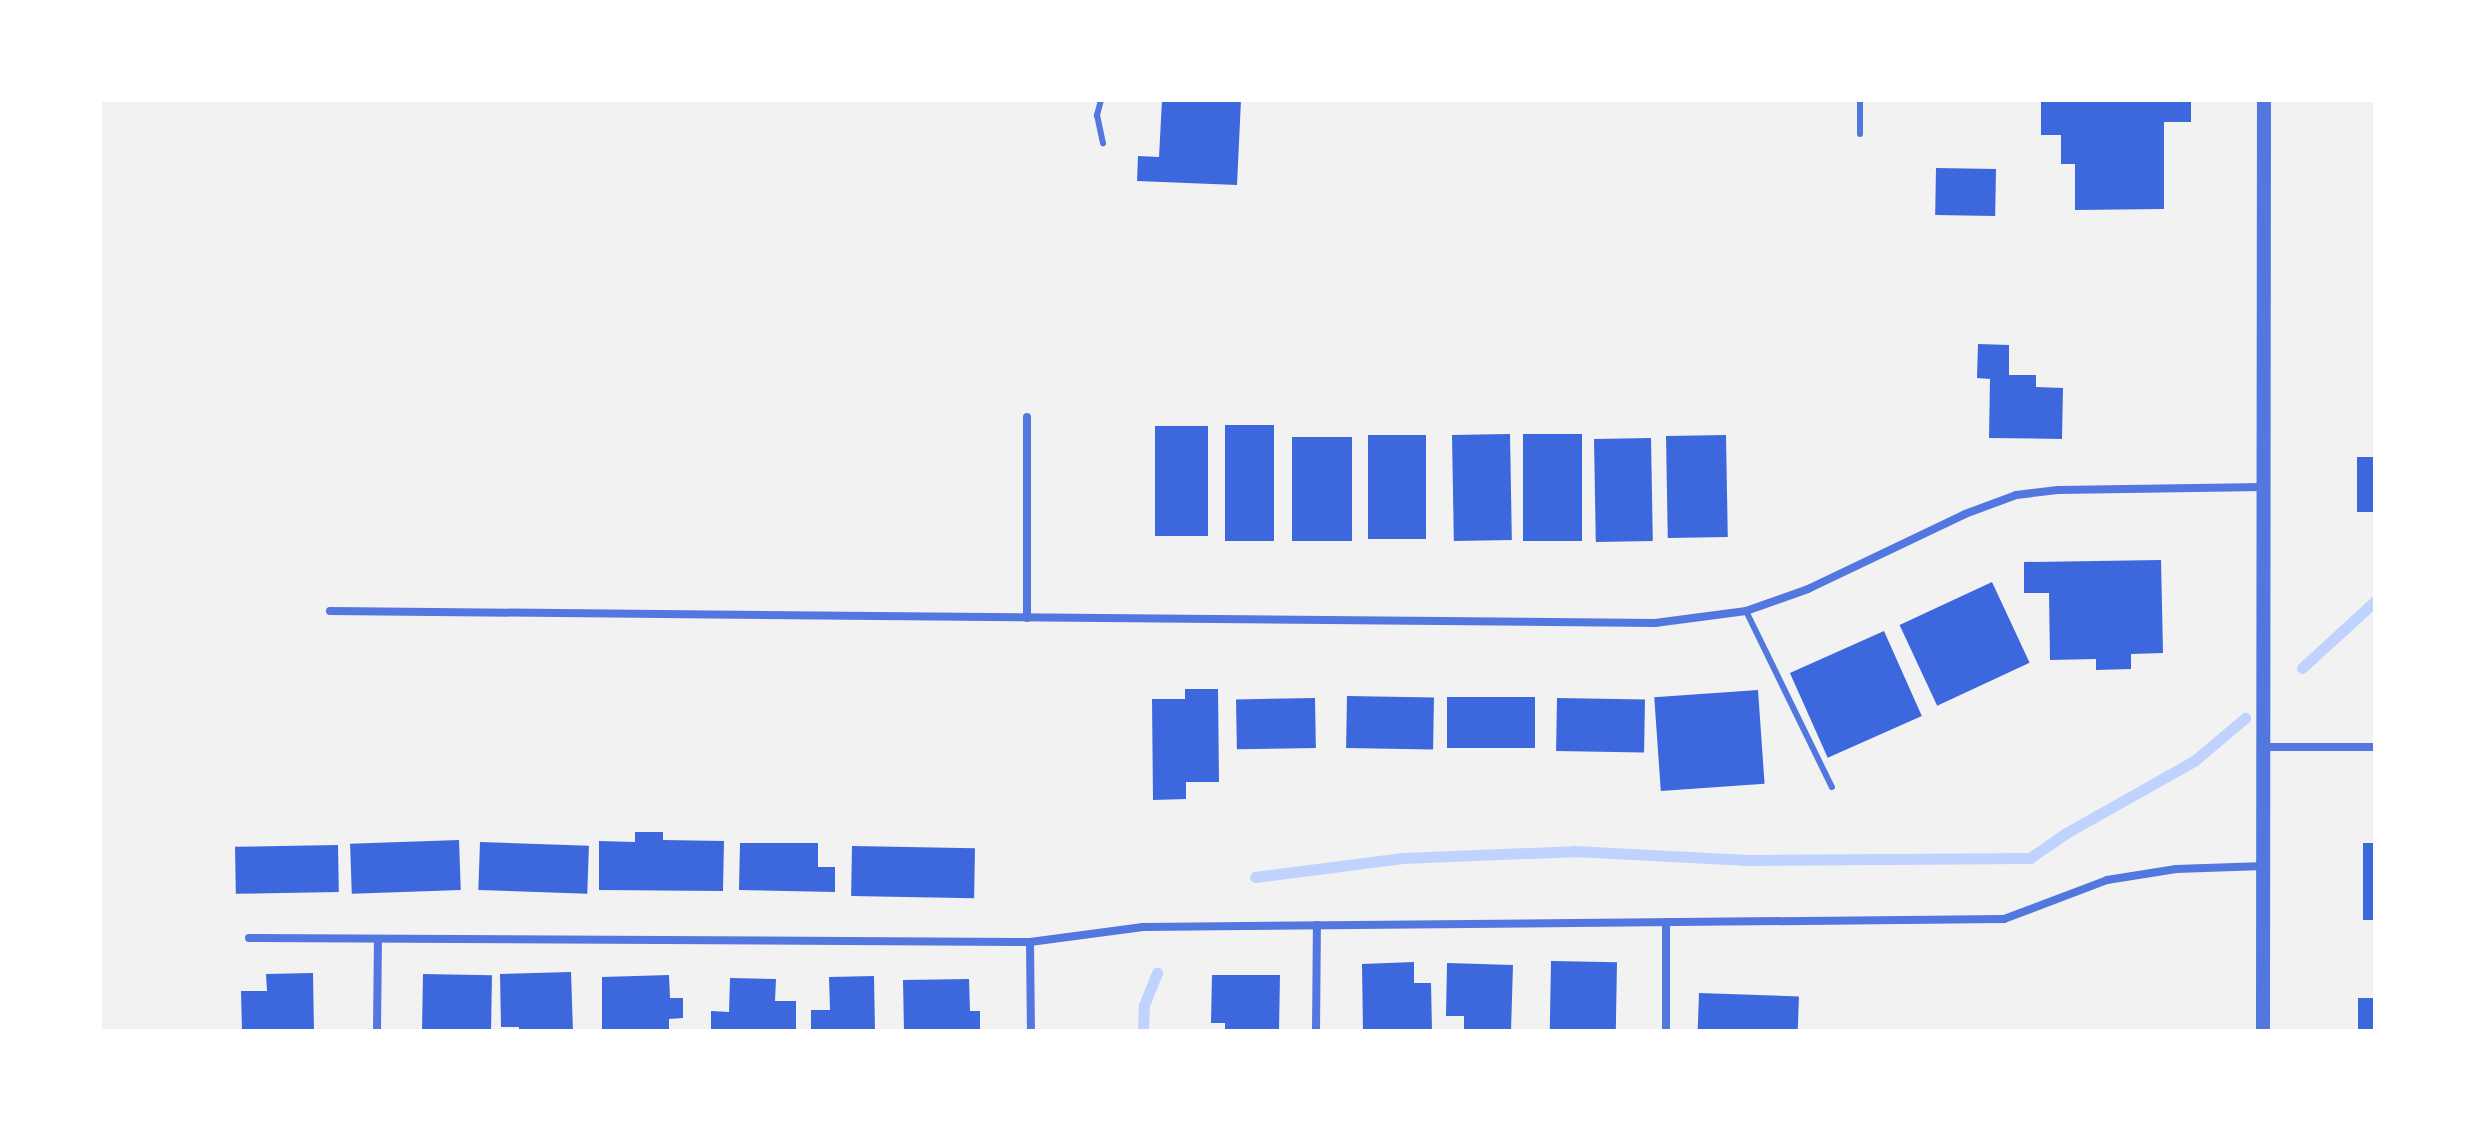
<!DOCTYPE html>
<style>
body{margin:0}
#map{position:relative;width:2475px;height:1131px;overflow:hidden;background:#f2f2f2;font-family:"IBM Plex Sans",sans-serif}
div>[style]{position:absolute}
.stream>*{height:11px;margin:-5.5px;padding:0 5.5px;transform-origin:5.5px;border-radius:5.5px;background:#bfd3fe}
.building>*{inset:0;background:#3d67dc;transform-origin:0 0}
.service>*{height:6px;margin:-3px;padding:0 3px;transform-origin:3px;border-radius:3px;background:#5277de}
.minor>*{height:8px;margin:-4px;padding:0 4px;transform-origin:4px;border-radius:4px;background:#5277de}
.tertiary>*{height:14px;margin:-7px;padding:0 7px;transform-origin:7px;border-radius:7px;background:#5277de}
span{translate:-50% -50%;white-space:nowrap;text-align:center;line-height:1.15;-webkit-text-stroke:6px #fff;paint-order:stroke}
.frame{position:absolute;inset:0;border:102px solid #fff;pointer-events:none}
</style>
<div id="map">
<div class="stream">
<i style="left:2302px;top:668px;width:99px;rotate:-42.5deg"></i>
<i style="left:1255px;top:877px;width:149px;rotate:-7.3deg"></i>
<i style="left:1403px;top:858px;width:171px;rotate:-2.3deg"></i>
<i style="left:1574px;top:851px;width:169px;rotate:3deg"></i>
<i style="left:1743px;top:860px;width:287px;rotate:-0.4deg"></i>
<i style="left:2030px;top:858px;width:44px;rotate:-34.8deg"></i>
<i style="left:2066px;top:833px;width:147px;rotate:-29.4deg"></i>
<i style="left:2194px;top:761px;width:67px;rotate:-40.1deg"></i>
<i style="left:1143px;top:1031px;width:26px;rotate:-88deg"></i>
<i style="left:1144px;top:1005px;width:35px;rotate:-68deg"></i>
</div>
<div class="building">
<i style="clip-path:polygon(1162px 100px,1241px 100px,1237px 185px,1137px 181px,1138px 156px,1159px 157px)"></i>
<i style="clip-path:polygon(2041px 100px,2191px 100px,2191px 122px,2164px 122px,2164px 209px,2075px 210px,2075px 164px,2061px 164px,2061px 135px,2041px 135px)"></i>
<i style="left:1936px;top:168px;width:60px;height:47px;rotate:1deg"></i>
<i style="clip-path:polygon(1978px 344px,2009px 345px,2009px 375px,2036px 375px,2036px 387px,2063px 388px,2062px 439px,1989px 438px,1990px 379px,1977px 378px)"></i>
<i style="left:1225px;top:425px;width:49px;height:116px"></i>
<i style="left:1155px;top:426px;width:53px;height:110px"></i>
<i style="left:1510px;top:434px;width:106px;height:58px;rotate:89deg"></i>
<i style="left:1523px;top:434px;width:59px;height:107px"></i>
<i style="left:1368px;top:435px;width:58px;height:104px"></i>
<i style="left:1726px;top:435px;width:102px;height:60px;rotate:89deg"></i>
<i style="left:1292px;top:437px;width:60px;height:104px"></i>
<i style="left:1651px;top:438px;width:103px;height:57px;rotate:89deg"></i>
<i style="left:2357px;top:457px;width:18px;height:55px"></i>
<i style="clip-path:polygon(2161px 560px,2163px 653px,2131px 654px,2131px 669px,2096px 670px,2096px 659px,2050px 660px,2049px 593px,2024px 593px,2024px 562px)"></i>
<i style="left:1992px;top:582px;width:89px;height:102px;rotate:65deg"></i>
<i style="left:1884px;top:631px;width:93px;height:103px;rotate:66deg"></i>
<i style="clip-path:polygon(1185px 689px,1218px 689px,1219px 782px,1186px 782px,1186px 799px,1153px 800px,1152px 699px,1185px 699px)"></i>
<i style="left:1758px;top:690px;width:94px;height:104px;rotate:86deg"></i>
<i style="left:1347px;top:696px;width:87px;height:52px;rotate:1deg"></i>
<i style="left:1535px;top:697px;width:51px;height:88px;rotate:90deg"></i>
<i style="left:1315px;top:698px;width:50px;height:79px;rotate:89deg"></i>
<i style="left:1557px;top:698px;width:88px;height:53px;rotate:1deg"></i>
<i style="clip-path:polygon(635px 832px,663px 832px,663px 840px,724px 841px,723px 891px,599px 890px,599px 841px,635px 842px)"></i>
<i style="left:459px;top:840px;width:50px;height:109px;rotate:88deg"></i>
<i style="left:480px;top:842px;width:109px;height:48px;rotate:2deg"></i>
<i style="clip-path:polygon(740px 843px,818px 843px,818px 867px,835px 867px,835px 892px,739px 890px)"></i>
<i style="left:2363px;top:843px;width:12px;height:77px"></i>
<i style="left:338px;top:845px;width:47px;height:103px;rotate:89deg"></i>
<i style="left:852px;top:846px;width:123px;height:50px;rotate:1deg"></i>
<i style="left:1551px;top:961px;width:66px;height:70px;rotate:1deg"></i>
<i style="clip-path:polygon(1414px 962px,1414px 983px,1431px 983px,1432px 1031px,1363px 1031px,1362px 964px)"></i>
<i style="clip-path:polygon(1447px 963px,1513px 965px,1511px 1031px,1464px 1031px,1464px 1016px,1446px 1016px)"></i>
<i style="clip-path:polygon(571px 972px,573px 1031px,519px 1031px,519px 1027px,501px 1027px,500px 974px)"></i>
<i style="clip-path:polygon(313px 973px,314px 1031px,242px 1031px,241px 991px,267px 991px,266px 974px)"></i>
<i style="left:423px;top:974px;width:69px;height:57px;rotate:1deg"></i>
<i style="clip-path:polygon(669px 975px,670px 998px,683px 998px,683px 1018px,669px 1019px,669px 1031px,602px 1031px,602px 977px)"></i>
<i style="clip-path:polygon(1212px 975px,1280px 975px,1279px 1031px,1225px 1031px,1225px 1023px,1211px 1023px)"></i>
<i style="clip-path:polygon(874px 976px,875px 1031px,811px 1031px,811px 1010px,830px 1010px,829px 977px)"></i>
<i style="clip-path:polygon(730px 978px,776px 979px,775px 1001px,796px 1001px,796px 1031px,711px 1031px,711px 1011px,729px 1012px)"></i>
<i style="clip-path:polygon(969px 979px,970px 1011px,980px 1011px,980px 1031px,904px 1031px,903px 980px)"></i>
<i style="left:1699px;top:993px;width:100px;height:38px;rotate:2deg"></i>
<i style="left:2358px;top:998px;width:17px;height:33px"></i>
</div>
<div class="service">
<i style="left:1101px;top:100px;width:16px;rotate:105deg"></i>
<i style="left:1097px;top:115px;width:29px;rotate:78deg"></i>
<i style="left:1860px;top:134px;width:34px;rotate:-90deg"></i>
<i style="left:1746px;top:611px;width:196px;rotate:64deg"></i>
</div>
<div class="minor">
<i style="left:330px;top:611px;width:1325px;rotate:0.52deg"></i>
<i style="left:1655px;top:623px;width:92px;rotate:-7.5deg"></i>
<i style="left:1746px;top:611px;width:66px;rotate:-19.5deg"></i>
<i style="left:1808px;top:589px;width:174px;rotate:-25.5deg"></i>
<i style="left:1965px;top:514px;width:54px;rotate:-20.4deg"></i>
<i style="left:2016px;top:495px;width:42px;rotate:-6.8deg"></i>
<i style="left:2058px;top:490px;width:206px;rotate:-0.8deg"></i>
<i style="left:1027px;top:618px;width:201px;rotate:-90deg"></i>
<i style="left:2265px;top:747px;width:110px"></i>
<i style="left:1666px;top:922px;width:109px;rotate:90deg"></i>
<i style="left:249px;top:938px;width:781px;rotate:0.29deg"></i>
<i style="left:1030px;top:942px;width:114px;rotate:-7.6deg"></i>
<i style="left:1143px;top:927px;width:861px;rotate:-0.53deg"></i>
<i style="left:2004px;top:919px;width:110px;rotate:-20.7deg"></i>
<i style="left:2107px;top:880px;width:70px;rotate:-9.1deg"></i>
<i style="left:2176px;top:869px;width:88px;rotate:-2deg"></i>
<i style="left:1030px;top:942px;width:89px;rotate:89.4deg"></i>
<i style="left:377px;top:1031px;width:92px;rotate:-89.4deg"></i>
<i style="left:1316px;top:1031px;width:106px;rotate:-89.5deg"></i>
</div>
<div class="tertiary">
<i style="left:2263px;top:1031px;width:931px;rotate:-89.94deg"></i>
</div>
<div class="frame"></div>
</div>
